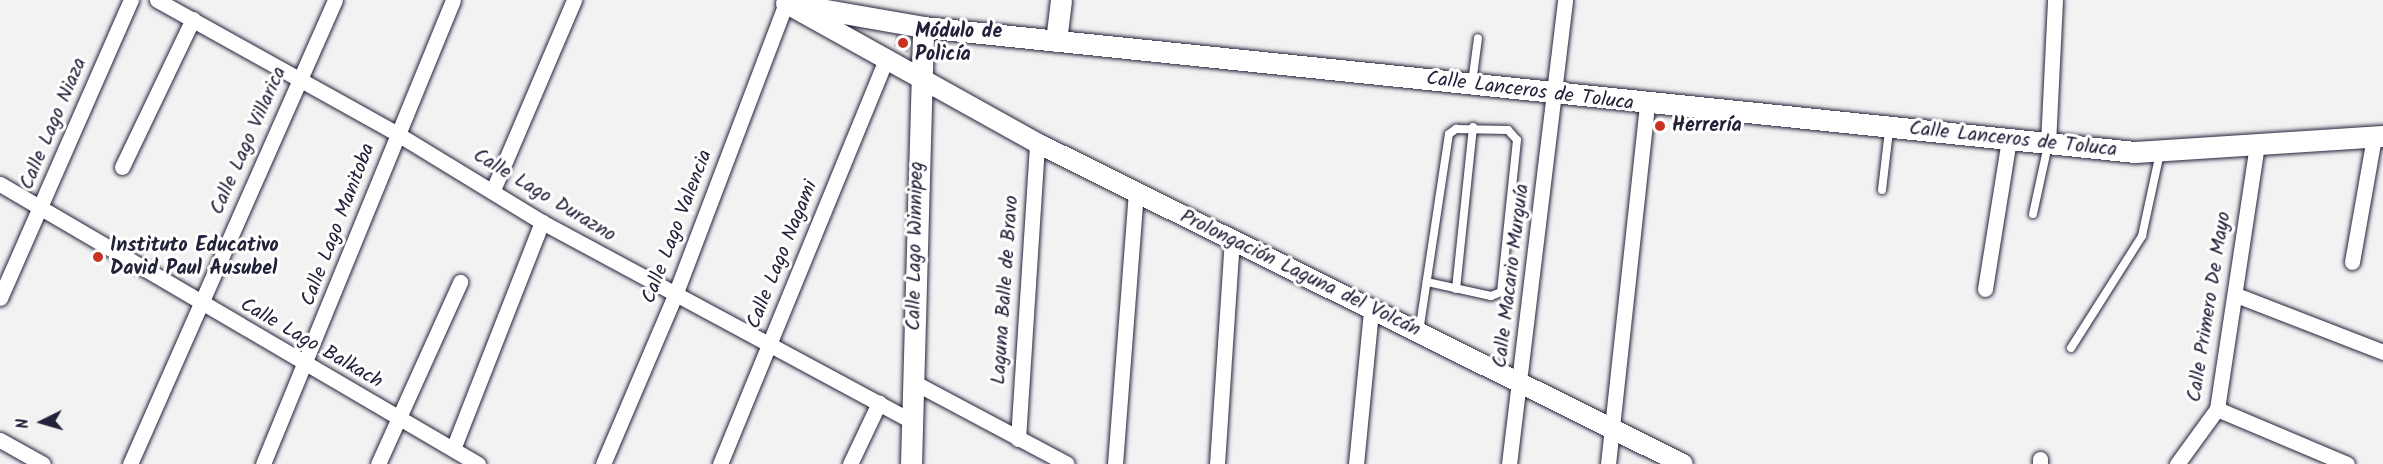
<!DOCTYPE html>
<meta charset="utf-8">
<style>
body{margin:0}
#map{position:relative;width:2383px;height:464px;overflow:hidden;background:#f2f2f3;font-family:Kalam,sans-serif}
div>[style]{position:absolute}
.building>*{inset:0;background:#bebec6}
.roads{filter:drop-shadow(0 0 2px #22223b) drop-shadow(0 0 2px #22223b)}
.service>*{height:8px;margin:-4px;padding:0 4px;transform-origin:4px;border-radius:4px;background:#fff}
.minor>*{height:15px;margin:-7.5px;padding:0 7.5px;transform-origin:7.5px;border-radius:7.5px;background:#fff}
.tertiary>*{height:20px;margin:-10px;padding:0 10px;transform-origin:10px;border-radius:10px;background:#fff}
.secondary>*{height:21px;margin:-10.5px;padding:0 10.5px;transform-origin:10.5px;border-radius:10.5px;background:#fff}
.dots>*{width:16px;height:16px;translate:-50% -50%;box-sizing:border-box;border:3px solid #fff;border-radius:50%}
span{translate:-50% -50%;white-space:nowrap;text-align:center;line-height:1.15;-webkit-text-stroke:6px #fff;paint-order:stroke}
.poi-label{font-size:20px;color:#22223b;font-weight:700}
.left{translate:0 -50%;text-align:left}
.street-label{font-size:20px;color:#22223b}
.north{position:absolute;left:12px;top:392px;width:60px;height:60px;-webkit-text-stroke:4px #fff;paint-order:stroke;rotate:265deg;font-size:16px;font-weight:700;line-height:24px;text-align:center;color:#22223b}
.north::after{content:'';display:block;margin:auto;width:21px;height:27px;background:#22223b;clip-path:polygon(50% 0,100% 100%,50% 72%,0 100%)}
</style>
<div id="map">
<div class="building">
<i style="clip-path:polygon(896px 33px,913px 40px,908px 53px,894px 46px)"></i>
</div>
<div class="roads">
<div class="service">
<i style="left:1472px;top:83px;width:45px;rotate:-82.4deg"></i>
<i style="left:1882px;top:190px;width:60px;rotate:-83.3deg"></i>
<i style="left:2033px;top:214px;width:71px;rotate:-77.7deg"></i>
<i style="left:1456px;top:289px;width:163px;rotate:-84deg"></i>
<i style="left:1419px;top:332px;width:200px;rotate:-81.4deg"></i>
<i style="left:1449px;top:134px;width:9px;rotate:-36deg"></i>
<i style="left:1456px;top:129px;width:52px;rotate:1.1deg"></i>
<i style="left:1508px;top:130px;width:13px;rotate:48deg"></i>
<i style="left:1517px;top:140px;width:153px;rotate:96deg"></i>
<i style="left:1501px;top:292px;width:11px;rotate:158deg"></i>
<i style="left:1491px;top:296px;width:66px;rotate:-167.7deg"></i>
<i style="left:2071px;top:348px;width:133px;rotate:-57.6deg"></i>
<i style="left:2142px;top:236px;width:85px;rotate:-77.8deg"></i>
</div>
<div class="minor">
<i style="left:157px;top:0;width:274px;rotate:29.1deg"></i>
<i style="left:396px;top:133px;width:171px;rotate:31.4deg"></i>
<i style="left:542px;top:222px;width:421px;rotate:28.3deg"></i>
<i style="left:2048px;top:144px;width:144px;rotate:-87.2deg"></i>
<i style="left:122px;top:167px;width:164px;rotate:-64.4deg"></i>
<i style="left:0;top:184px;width:554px;rotate:30.36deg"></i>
<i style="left:493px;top:190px;width:207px;rotate:-66.9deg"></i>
<i style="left:2352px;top:262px;width:127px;rotate:-80deg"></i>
<i style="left:1985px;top:289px;width:152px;rotate:-80.9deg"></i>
<i style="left:2236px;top:295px;width:158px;rotate:21.2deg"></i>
<i style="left:0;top:298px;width:326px;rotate:-66.3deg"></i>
<i style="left:913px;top:382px;width:174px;rotate:28deg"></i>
<i style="left:2217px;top:409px;width:141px;rotate:22.9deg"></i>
<i style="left:1018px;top:439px;width:297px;rotate:-86.3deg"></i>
<i style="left:0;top:440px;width:49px;rotate:29.2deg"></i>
<i style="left:453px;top:449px;width:244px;rotate:-68.6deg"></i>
<i style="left:130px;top:464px;width:507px;rotate:-66.16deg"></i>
<i style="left:263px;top:464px;width:501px;rotate:-67.73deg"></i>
<i style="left:378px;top:464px;width:200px;rotate:-65.7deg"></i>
<i style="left:603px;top:464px;width:184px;rotate:-66.9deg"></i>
<i style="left:675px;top:295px;width:312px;rotate:-69.2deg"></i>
<i style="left:720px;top:464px;width:435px;rotate:-67.7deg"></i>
<i style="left:850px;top:464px;width:68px;rotate:-64.6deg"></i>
<i style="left:1115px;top:464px;width:273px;rotate:-85.6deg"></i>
<i style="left:1217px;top:464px;width:225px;rotate:-86.2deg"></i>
<i style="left:1356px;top:464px;width:155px;rotate:-84.4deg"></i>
<i style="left:1509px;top:464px;width:467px;rotate:-83.1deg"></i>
<i style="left:1608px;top:464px;width:360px;rotate:-83.8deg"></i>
<i style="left:2040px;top:464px;width:5px;rotate:-90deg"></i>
<i style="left:2177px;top:464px;width:68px;rotate:-54deg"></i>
<i style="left:2217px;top:409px;width:267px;rotate:-81.4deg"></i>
</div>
<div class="tertiary">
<i style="left:789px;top:5px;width:284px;rotate:29.1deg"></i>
<i style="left:1037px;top:143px;width:721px;rotate:26.42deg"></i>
</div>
<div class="secondary">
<i style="left:786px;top:3px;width:139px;rotate:9.9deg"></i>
<i style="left:923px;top:27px;width:1217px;rotate:5.89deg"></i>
<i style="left:2134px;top:152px;width:250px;rotate:-3.7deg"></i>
<i style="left:1056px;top:41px;width:41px;rotate:-83deg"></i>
<i style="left:911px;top:464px;width:437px;rotate:-88.4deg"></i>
</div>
</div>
<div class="dots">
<i style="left:903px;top:43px;background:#c8321e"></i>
<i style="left:1660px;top:126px;background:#c8321e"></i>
<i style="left:98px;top:257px;background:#c8321e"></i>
</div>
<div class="poi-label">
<span class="left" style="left:915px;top:44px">Módulo de<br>Policía</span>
<span class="left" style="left:1672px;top:126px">Herrería</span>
<span class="left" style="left:110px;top:258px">Instituto Educativo<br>David Paul Ausubel</span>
</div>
<div class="street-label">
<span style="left:1530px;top:92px;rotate:7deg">Calle Lanceros de Toluca</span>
<span style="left:54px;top:124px;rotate:-67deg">Calle Lago Niaza</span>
<span style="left:2013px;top:140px;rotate:6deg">Calle Lanceros de Toluca</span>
<span style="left:249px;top:141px;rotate:-66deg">Calle Lago Villarica</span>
<span style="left:544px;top:196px;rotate:31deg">Calle Lago Durazno</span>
<span style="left:339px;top:225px;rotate:-69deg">Calle Lago Manitoba</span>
<span style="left:678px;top:227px;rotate:-69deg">Calle Lago Valencia</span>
<span style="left:916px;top:246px;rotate:-89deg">Calle Lago Winnipeg</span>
<span style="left:783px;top:255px;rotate:-68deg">Calle Lago Nagami</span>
<span style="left:1300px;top:274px;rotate:26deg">Prolongación Laguna del Volcán</span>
<span style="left:1512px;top:276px;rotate:-83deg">Calle Macario Murguía</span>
<span style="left:1006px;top:290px;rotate:-86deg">Laguna Balle de Bravo</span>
<span style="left:2210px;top:307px;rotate:-81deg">Calle Primero De Mayo</span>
<span style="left:311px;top:344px;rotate:30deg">Calle Lago Balkach</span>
</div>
<div class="north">N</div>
</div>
